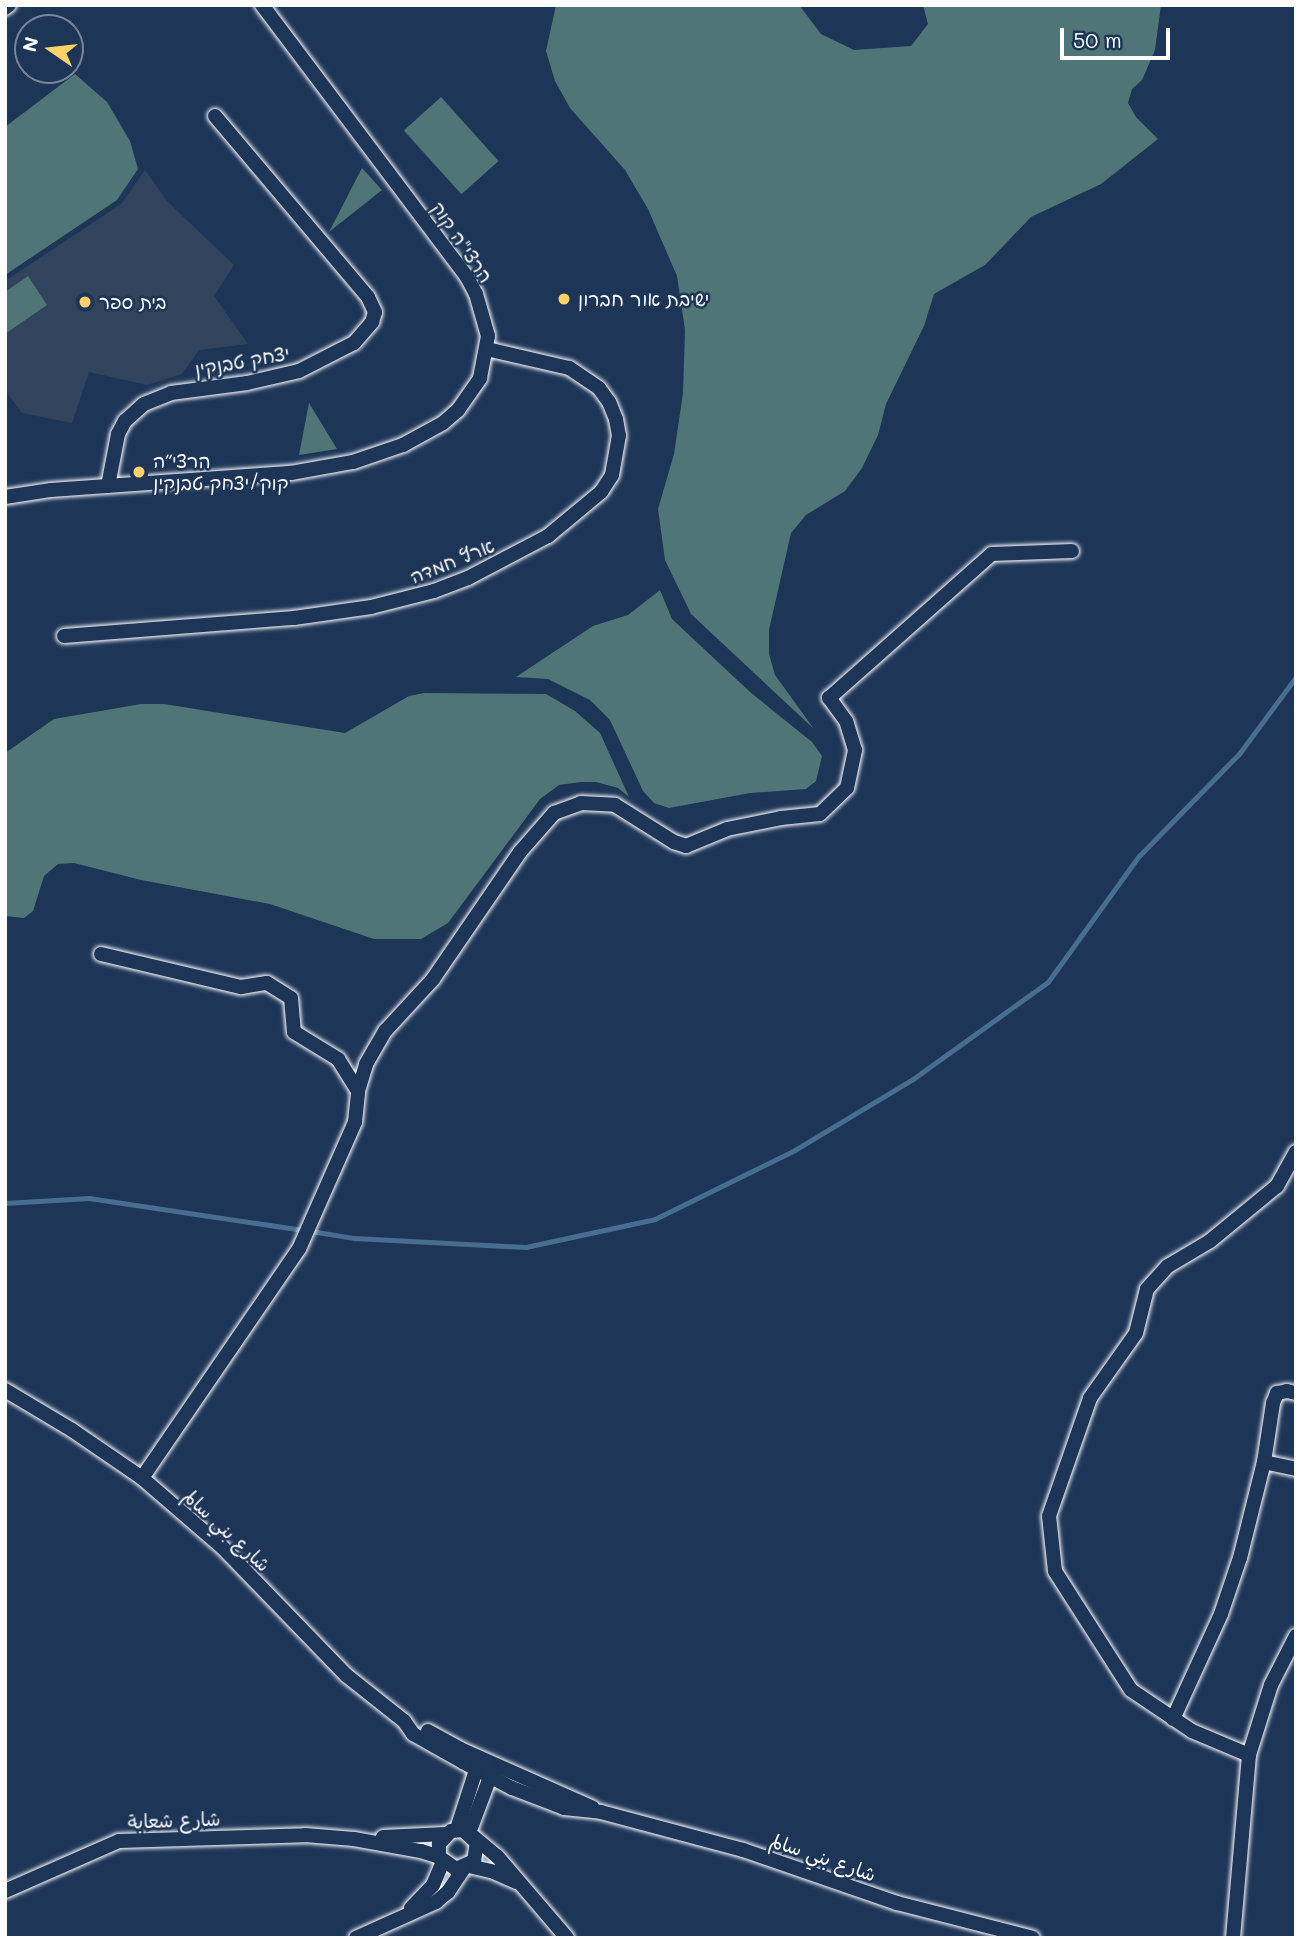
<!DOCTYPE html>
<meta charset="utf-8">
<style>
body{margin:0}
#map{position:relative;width:1301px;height:1943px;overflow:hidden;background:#1d3557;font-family:Mali,"Playpen Sans Arabic","Playpen Sans Hebrew",sans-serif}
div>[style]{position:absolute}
.built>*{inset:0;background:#31435d}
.green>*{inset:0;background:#507576;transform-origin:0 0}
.stream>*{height:4.5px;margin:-2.25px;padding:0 2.25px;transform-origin:2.25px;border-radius:2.25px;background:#476e8f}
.roads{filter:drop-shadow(0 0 2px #fff) drop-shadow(0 0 2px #fff)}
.minor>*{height:14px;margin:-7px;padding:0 7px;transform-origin:7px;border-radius:7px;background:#1d3557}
.dots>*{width:19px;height:19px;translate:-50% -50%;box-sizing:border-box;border:4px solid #1d3557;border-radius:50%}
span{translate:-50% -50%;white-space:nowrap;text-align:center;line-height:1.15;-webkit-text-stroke:5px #1d3557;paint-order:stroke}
.street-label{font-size:19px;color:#fff}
.poi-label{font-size:19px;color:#fff}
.left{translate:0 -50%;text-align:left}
.frame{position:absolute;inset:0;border:7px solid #fff;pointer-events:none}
.north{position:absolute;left:14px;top:14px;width:70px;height:70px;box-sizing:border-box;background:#1d3557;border:2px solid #77869a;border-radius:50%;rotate:284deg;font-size:19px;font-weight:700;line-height:28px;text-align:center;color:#fff}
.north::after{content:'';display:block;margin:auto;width:24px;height:32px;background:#ffd166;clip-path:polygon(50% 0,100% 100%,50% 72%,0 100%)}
.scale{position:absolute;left:1060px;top:28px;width:110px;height:32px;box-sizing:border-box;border:4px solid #fff;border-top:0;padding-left:9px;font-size:21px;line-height:24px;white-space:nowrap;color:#fff;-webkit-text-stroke:5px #1d3557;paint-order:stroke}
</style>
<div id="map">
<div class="built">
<i style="clip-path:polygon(145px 170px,168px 202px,234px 265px,214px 296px,248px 344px,199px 350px,182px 374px,147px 385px,89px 372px,72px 423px,22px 413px,5px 390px,5px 281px,121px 204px)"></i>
</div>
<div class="green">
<i style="clip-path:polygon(556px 5px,799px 5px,821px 34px,854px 50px,911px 46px,928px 24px,923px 5px,1161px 5px,1155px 50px,1142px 80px,1132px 89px,1128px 103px,1136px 117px,1158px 139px,1101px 184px,1031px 217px,985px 265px,934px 294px,924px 326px,886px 404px,878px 435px,862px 468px,845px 491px,806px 515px,791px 533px,769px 630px,769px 654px,775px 675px,814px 729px,691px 614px,665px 560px,658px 509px,674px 454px,683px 393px,685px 330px,677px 276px,648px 209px,625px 170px,570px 108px,555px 81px,546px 51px)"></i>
<i style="clip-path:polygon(75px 74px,107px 102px,130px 141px,138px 169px,117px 200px,5px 275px,5px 127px)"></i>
<i style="left:441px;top:97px;width:86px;height:50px;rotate:48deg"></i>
<i style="clip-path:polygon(362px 168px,382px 190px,329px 232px)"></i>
<i style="clip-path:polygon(28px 276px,47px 305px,5px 334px,5px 292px)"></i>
<i style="clip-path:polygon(309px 403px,337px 449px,299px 455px)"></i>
<i style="clip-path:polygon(660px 590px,672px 619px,750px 692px,812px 742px,822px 756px,816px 781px,806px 789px,750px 793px,669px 808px,654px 803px,643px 791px,610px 720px,590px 700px,548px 679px,516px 677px,593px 626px,628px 615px)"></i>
<i style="clip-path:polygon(424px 693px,546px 694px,575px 711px,600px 733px,629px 797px,618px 788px,596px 782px,581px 782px,559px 785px,540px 799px,448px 923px,421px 939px,374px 939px,270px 904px,141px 880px,74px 863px,58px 864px,44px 876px,33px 911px,24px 918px,5px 916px,5px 753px,54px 719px,141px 704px,164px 704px,345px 733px,409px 696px)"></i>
</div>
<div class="stream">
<i style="left:5px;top:1203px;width:84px;rotate:-3.4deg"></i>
<i style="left:89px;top:1198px;width:216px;rotate:8.5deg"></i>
<i style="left:311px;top:1231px;width:44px;rotate:9.2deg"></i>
<i style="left:354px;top:1238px;width:172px;rotate:3deg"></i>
<i style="left:526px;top:1247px;width:132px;rotate:-12.2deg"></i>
<i style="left:655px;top:1219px;width:156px;rotate:-26.2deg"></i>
<i style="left:795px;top:1150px;width:138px;rotate:-31deg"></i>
<i style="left:913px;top:1079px;width:166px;rotate:-35.7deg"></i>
<i style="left:1048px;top:982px;width:155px;rotate:-54.2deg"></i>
<i style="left:1139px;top:856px;width:143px;rotate:-45.6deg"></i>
<i style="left:1239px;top:754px;width:96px;rotate:-53.5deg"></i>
</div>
<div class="roads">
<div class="minor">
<i style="left:5px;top:8px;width:5px;rotate:-37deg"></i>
<i style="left:108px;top:486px;width:53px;rotate:-79.1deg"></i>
<i style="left:118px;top:434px;width:15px;rotate:-62deg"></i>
<i style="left:125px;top:421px;width:25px;rotate:-42deg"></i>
<i style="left:144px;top:404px;width:29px;rotate:-22deg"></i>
<i style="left:171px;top:393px;width:77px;rotate:-7.5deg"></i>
<i style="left:247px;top:383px;width:53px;rotate:-13deg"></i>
<i style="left:299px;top:371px;width:62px;rotate:-27deg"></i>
<i style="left:354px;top:343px;width:28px;rotate:-49deg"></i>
<i style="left:372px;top:322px;width:10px;rotate:-73deg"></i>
<i style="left:375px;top:312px;width:17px;rotate:-115deg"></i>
<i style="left:368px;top:297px;width:237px;rotate:-130.2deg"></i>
<i style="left:5px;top:497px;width:47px;rotate:-8.7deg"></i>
<i style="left:51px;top:490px;width:241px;rotate:-4.1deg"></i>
<i style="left:291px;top:473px;width:63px;rotate:-10.1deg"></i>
<i style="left:353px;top:462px;width:53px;rotate:-18.8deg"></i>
<i style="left:403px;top:445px;width:46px;rotate:-28.8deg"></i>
<i style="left:443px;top:423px;width:20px;rotate:-41deg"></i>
<i style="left:458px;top:410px;width:39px;rotate:-55deg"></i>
<i style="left:480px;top:378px;width:43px;rotate:-79.2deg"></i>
<i style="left:488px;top:336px;width:44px;rotate:-105.9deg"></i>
<i style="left:476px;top:294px;width:19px;rotate:-118deg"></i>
<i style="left:467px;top:277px;width:341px;rotate:-127deg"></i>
<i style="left:64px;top:636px;width:231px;rotate:-4.5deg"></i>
<i style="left:294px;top:618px;width:78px;rotate:-8.1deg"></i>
<i style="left:371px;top:607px;width:65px;rotate:-14.3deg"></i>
<i style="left:434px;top:591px;width:36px;rotate:-21deg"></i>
<i style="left:468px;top:578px;width:90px;rotate:-27.7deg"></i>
<i style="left:548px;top:536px;width:69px;rotate:-39.7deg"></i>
<i style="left:601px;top:492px;width:20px;rotate:-57deg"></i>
<i style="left:612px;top:475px;width:40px;rotate:-80deg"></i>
<i style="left:619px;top:436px;width:17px;rotate:-100deg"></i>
<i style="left:616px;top:419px;width:18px;rotate:-112deg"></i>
<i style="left:609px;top:402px;width:17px;rotate:-126deg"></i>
<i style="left:599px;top:388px;width:36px;rotate:-146deg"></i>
<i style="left:569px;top:368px;width:84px;rotate:-167deg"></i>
<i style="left:101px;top:954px;width:144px;rotate:13.3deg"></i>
<i style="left:241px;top:987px;width:26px;rotate:-9deg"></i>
<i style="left:267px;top:983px;width:28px;rotate:32deg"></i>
<i style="left:291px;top:998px;width:34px;rotate:85deg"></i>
<i style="left:294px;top:1032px;width:52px;rotate:31.5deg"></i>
<i style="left:338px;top:1059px;width:38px;rotate:58deg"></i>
<i style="left:5px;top:1390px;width:78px;rotate:30.8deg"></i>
<i style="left:72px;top:1430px;width:85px;rotate:34.4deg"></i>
<i style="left:142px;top:1478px;width:106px;rotate:40.8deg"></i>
<i style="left:222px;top:1547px;width:178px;rotate:45.9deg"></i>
<i style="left:346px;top:1675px;width:74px;rotate:38.4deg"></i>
<i style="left:404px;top:1721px;width:16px;rotate:55deg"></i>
<i style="left:413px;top:1734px;width:57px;rotate:29.2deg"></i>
<i style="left:463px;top:1762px;width:55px;rotate:28deg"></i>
<i style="left:512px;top:1788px;width:56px;rotate:21deg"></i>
<i style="left:564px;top:1808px;width:37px;rotate:6deg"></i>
<i style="left:601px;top:1812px;width:147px;rotate:15deg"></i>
<i style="left:743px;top:1850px;width:163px;rotate:19deg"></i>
<i style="left:897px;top:1903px;width:140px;rotate:14.4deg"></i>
<i style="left:1264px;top:1462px;width:33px;rotate:12deg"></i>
<i style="left:142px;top:1478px;width:278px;rotate:-55.6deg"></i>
<i style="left:299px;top:1249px;width:139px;rotate:-66.2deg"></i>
<i style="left:355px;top:1122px;width:31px;rotate:-84deg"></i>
<i style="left:358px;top:1091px;width:28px;rotate:-73deg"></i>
<i style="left:366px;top:1064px;width:39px;rotate:-60deg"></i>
<i style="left:386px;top:1030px;width:69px;rotate:-47.3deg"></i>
<i style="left:433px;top:979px;width:154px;rotate:-55.6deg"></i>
<i style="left:520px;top:852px;width:52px;rotate:-48.9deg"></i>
<i style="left:554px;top:813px;width:29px;rotate:-20deg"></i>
<i style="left:581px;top:803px;width:34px;rotate:3deg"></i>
<i style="left:615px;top:805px;width:70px;rotate:32.1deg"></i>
<i style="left:674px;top:842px;width:13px;rotate:18deg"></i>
<i style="left:686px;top:846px;width:44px;rotate:-22.5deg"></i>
<i style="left:727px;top:829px;width:55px;rotate:-11.5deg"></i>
<i style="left:781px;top:818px;width:39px;rotate:-6deg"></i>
<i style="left:820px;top:814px;width:37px;rotate:-44deg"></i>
<i style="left:847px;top:788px;width:39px;rotate:-78deg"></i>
<i style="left:855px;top:750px;width:30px;rotate:-107deg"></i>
<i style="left:846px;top:721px;width:29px;rotate:-126deg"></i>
<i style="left:829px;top:698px;width:217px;rotate:-41.5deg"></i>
<i style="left:992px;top:554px;width:80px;rotate:-2.1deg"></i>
<i style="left:1173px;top:1719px;width:115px;rotate:-65.4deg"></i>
<i style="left:1221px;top:1614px;width:59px;rotate:-71.3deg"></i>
<i style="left:1240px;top:1558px;width:99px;rotate:-76deg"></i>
<i style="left:1264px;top:1462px;width:60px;rotate:-81.3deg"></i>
<i style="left:1273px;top:1403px;width:11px;rotate:-68deg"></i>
<i style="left:1277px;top:1393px;width:10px;rotate:-11deg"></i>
<i style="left:1287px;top:1391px;width:9px;rotate:13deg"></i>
<i style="left:428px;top:1731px;width:37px;rotate:29deg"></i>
<i style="left:460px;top:1749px;width:145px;rotate:23.9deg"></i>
<i style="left:1249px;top:1755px;width:62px;rotate:-157.2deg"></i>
<i style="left:1192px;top:1731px;width:73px;rotate:-146.1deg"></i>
<i style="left:1131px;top:1690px;width:141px;rotate:-122.6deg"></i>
<i style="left:1055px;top:1571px;width:55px;rotate:-96.2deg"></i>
<i style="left:1049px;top:1516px;width:125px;rotate:-70.8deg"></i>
<i style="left:1090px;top:1398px;width:80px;rotate:-54.7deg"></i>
<i style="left:1136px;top:1333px;width:45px;rotate:-76deg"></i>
<i style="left:1147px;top:1289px;width:31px;rotate:-48deg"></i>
<i style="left:1168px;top:1266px;width:49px;rotate:-30.8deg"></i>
<i style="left:1210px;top:1241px;width:87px;rotate:-39.4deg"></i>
<i style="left:1277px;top:1186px;width:39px;rotate:-61deg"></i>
<i style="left:457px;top:1829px;width:62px;rotate:-72.1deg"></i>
<i style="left:476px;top:1770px;width:14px;rotate:-36deg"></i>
<i style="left:487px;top:1762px;width:15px;rotate:79deg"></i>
<i style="left:490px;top:1777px;width:60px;rotate:110.6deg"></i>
<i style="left:383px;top:1837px;width:63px;rotate:-2.7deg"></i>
<i style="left:474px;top:1837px;width:30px;rotate:40deg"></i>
<i style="left:497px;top:1856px;width:108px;rotate:49.5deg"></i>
<i style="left:469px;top:1866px;width:26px;rotate:13deg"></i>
<i style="left:494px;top:1872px;width:24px;rotate:24deg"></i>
<i style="left:5px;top:1891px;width:124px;rotate:-23.7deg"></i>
<i style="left:119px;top:1841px;width:186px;rotate:-1.8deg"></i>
<i style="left:305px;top:1835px;width:49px;rotate:4.7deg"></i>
<i style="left:354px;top:1839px;width:68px;rotate:10.2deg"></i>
<i style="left:421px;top:1851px;width:19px;rotate:18deg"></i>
<i style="left:439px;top:1857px;width:21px;rotate:35deg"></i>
<i style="left:456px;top:1869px;width:20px;rotate:-24deg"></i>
<i style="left:474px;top:1861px;width:18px;rotate:-81deg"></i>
<i style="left:477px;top:1843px;width:19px;rotate:-137deg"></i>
<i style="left:463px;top:1830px;width:12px;rotate:175deg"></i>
<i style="left:451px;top:1831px;width:18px;rotate:133deg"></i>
<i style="left:439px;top:1844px;width:13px;rotate:90deg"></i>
<i style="left:411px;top:1908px;width:32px;rotate:-46deg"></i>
<i style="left:433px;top:1885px;width:25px;rotate:-67deg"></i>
<i style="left:356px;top:1938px;width:88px;rotate:-24.2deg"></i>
<i style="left:436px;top:1902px;width:16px;rotate:-40deg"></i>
<i style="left:448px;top:1892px;width:29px;rotate:-56deg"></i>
<i style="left:1233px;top:1938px;width:184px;rotate:-85deg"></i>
<i style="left:1249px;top:1755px;width:73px;rotate:-72.6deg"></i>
<i style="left:1271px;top:1685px;width:55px;rotate:-63deg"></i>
</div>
</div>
<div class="dots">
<i style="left:564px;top:299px;background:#ffd166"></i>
<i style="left:85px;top:302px;background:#ffd166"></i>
<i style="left:139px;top:472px;background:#ffd166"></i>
</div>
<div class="street-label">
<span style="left:462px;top:242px;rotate:56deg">הרצי"ה קוק</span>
<span style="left:242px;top:361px;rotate:-10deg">יצחק טבנקין</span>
<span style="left:452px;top:561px;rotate:-22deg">ארץ חמדה</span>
<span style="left:227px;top:1530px;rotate:43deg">شارع بني سالم</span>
<span style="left:174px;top:1820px;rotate:-2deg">شارع شعابة</span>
<span style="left:823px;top:1857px;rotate:19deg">شارع بني سالم</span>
</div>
<div class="poi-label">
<span class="left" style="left:578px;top:299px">ישיבת אור חברון</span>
<span class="left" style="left:99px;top:302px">בית ספר</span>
<span class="left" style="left:153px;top:472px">הרצי״ה<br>קוק/יצחק טבנקין</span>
</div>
<div class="frame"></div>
<div class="north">N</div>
<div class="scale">50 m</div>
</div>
